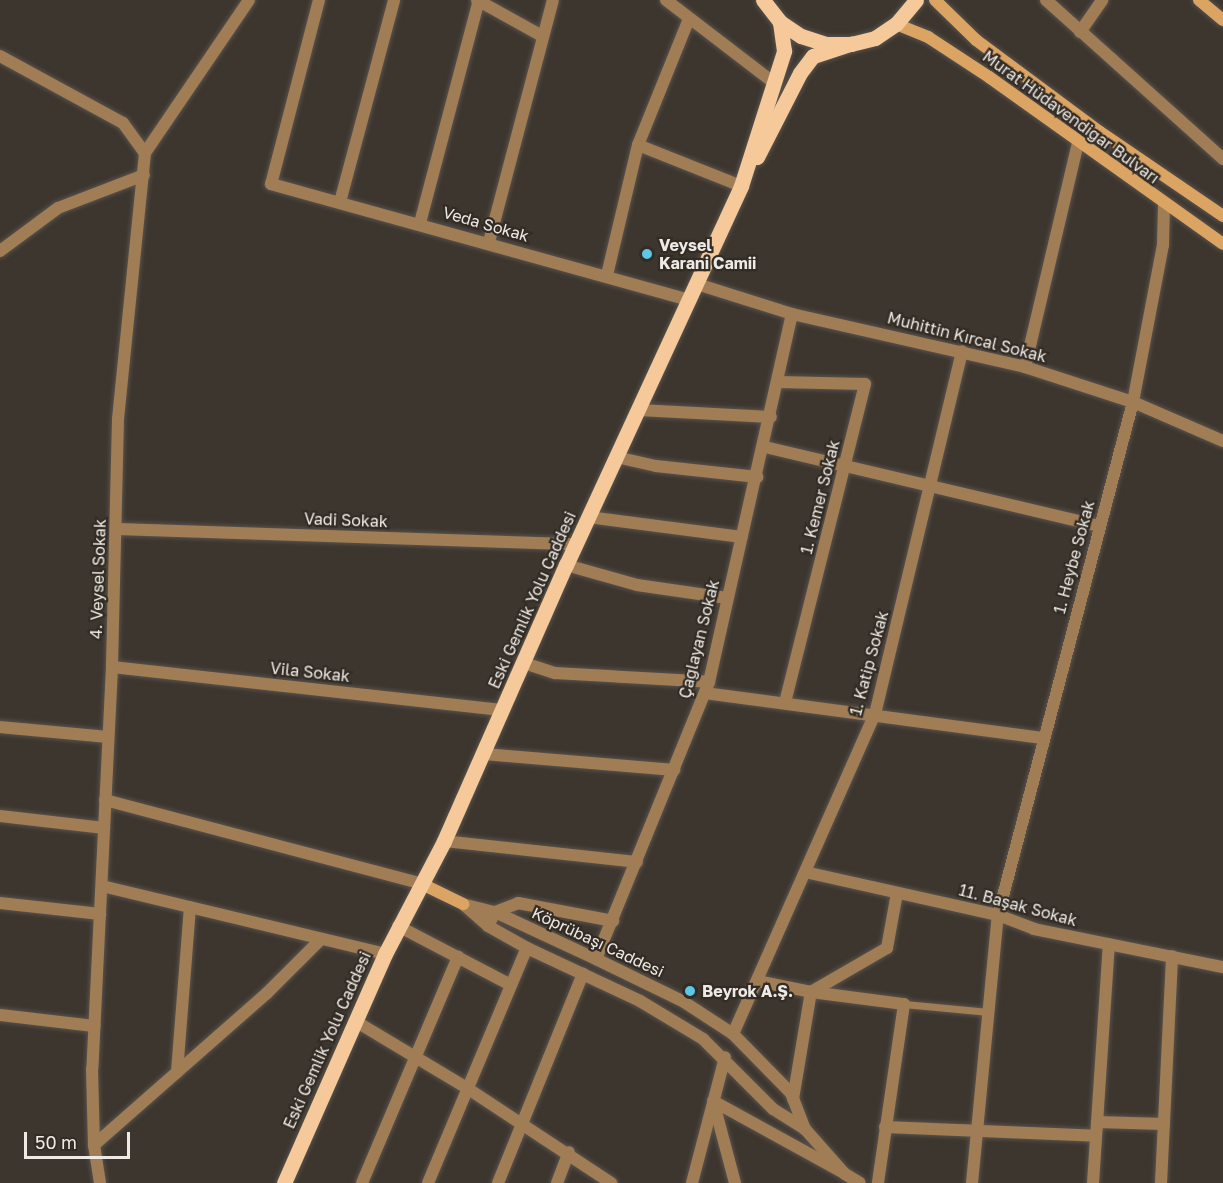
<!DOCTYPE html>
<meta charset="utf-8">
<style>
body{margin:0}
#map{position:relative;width:1223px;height:1183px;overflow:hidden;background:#3d362f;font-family:"Golos Text",sans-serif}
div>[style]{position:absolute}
.roads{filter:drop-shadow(0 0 2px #59534c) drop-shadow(0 0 2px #59534c)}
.service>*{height:7px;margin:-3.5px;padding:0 3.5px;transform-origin:3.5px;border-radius:3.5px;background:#a17d56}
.minor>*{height:12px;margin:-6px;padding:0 6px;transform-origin:6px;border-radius:6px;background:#a17d56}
.tertiary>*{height:12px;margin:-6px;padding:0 6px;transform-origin:6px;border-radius:6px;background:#a17d56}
.secondary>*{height:12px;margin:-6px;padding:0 6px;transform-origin:6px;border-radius:6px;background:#dca463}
.primary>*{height:15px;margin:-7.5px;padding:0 7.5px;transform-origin:7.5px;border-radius:7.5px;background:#f5c99a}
.dots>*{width:16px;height:16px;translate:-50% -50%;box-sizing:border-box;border:3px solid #332c25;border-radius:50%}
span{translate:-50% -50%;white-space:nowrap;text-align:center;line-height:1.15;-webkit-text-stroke:4.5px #332c25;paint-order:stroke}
.street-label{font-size:16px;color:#ede9e4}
.poi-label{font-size:16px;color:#ede9e4;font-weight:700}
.left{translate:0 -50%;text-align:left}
.scale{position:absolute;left:24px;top:1132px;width:106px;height:27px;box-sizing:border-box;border:3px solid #ede9e4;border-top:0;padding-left:8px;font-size:18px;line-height:21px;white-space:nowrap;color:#ede9e4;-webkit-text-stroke:4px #332c25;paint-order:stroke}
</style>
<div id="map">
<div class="roads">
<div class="service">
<i style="left:904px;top:1004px;width:85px;rotate:5.4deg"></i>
</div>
<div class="minor">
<i style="left:319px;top:0;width:190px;rotate:104.6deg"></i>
<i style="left:271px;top:184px;width:435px;rotate:15.5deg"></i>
<i style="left:477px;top:0;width:74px;rotate:29deg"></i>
<i style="left:666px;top:0;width:136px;rotate:37.5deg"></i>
<i style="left:1046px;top:0;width:238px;rotate:41.9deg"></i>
<i style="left:1080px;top:32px;width:39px;rotate:-55deg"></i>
<i style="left:0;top:56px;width:140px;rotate:28.6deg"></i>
<i style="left:123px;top:123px;width:37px;rotate:54deg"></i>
<i style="left:145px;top:153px;width:267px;rotate:95.8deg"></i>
<i style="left:118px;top:419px;width:248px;rotate:91.4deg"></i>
<i style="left:112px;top:667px;width:402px;rotate:92.8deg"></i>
<i style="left:92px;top:1069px;width:76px;rotate:88.5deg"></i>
<i style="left:94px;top:1145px;width:38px;rotate:81deg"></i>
<i style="left:638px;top:145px;width:111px;rotate:21.7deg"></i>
<i style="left:145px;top:153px;width:185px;rotate:-55.8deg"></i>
<i style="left:340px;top:202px;width:209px;rotate:-75deg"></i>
<i style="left:420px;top:223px;width:231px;rotate:-75.2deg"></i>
<i style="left:489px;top:242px;width:250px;rotate:-75.2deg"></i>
<i style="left:0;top:251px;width:72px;rotate:-36.6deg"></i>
<i style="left:58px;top:208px;width:92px;rotate:-21deg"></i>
<i style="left:607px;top:275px;width:134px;rotate:-76.6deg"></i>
<i style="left:638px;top:145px;width:134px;rotate:-68deg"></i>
<i style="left:697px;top:284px;width:100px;rotate:17.5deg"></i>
<i style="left:792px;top:314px;width:239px;rotate:12.8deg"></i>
<i style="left:1025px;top:367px;width:114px;rotate:18deg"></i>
<i style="left:1133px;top:402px;width:98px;rotate:23.4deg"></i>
<i style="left:1025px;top:367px;width:230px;rotate:-76.7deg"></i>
<i style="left:778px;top:382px;width:87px;rotate:1.3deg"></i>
<i style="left:865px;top:384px;width:329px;rotate:104.1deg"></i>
<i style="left:639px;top:410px;width:132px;rotate:3deg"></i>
<i style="left:765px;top:447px;width:343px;rotate:13.3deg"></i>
<i style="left:616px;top:457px;width:41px;rotate:12.7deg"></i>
<i style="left:656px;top:466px;width:102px;rotate:6.2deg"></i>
<i style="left:588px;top:517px;width:155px;rotate:7.4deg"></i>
<i style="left:116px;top:529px;width:460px;rotate:1.9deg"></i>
<i style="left:566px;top:565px;width:74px;rotate:15.7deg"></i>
<i style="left:637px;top:585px;width:91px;rotate:8.2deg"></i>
<i style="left:524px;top:663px;width:33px;rotate:18deg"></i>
<i style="left:555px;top:673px;width:154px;rotate:3.3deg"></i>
<i style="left:112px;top:667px;width:394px;rotate:6.3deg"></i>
<i style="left:705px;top:693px;width:340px;rotate:7.6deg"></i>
<i style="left:0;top:727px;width:108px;rotate:5.3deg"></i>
<i style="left:484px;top:754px;width:191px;rotate:4.8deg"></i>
<i style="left:105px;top:800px;width:328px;rotate:14.8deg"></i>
<i style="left:0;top:816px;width:105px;rotate:6.6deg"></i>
<i style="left:444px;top:841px;width:194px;rotate:6.2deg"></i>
<i style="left:805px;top:872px;width:198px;rotate:12.6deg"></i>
<i style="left:998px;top:915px;width:39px;rotate:21deg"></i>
<i style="left:1034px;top:929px;width:193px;rotate:11.4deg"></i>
<i style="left:102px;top:886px;width:291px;rotate:13.5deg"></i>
<i style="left:0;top:903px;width:101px;rotate:6.3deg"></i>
<i style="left:398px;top:926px;width:127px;rotate:27.6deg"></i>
<i style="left:488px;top:926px;width:16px;rotate:-63deg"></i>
<i style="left:495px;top:912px;width:25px;rotate:-21deg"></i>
<i style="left:518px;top:903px;width:97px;rotate:10.7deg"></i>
<i style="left:596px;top:959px;width:299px;rotate:-67.8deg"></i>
<i style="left:709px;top:682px;width:377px;rotate:-77.3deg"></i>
<i style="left:757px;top:981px;width:55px;rotate:11.5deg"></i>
<i style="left:811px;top:992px;width:88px;rotate:-30.1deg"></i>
<i style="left:887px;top:948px;width:56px;rotate:-79.7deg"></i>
<i style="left:0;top:1015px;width:95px;rotate:6.7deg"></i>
<i style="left:355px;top:1021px;width:131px;rotate:30.9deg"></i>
<i style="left:467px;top:1088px;width:173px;rotate:33.4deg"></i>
<i style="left:733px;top:1034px;width:350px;rotate:-66.1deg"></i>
<i style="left:875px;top:714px;width:373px;rotate:-76.5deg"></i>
<i style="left:177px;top:1072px;width:165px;rotate:-85.5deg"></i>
<i style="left:793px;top:1099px;width:109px;rotate:-80.5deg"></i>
<i style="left:811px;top:992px;width:94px;rotate:7.4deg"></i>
<i style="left:904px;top:1004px;width:181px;rotate:98.3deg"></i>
<i style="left:713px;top:1101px;width:149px;rotate:28.8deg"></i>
<i style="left:714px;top:1104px;width:82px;rotate:75.1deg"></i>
<i style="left:1097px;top:1122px;width:67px;rotate:1.7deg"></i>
<i style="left:885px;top:1127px;width:211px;rotate:2.4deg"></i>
<i style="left:94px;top:1145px;width:230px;rotate:-41.3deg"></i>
<i style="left:267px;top:993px;width:74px;rotate:-45deg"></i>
<i style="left:362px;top:1183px;width:246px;rotate:-67deg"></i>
<i style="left:428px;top:1183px;width:255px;rotate:-67.2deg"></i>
<i style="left:498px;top:1183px;width:226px;rotate:-67.9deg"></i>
<i style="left:557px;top:1183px;width:33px;rotate:-69deg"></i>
<i style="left:692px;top:1183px;width:130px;rotate:-75.3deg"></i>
<i style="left:972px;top:1183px;width:269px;rotate:-84.5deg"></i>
<i style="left:998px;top:915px;width:530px;rotate:-75.26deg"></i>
<i style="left:1133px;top:402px;width:160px;rotate:-79.2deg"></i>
<i style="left:1163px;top:245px;width:41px;rotate:-88.6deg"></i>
<i style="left:1093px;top:1183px;width:239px;rotate:-86.2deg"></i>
<i style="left:1161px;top:1183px;width:227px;rotate:-87.2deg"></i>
</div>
<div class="tertiary">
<i style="left:463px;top:904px;width:33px;rotate:41deg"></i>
<i style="left:488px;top:926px;width:45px;rotate:29.4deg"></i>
<i style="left:527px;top:948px;width:125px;rotate:25.1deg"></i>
<i style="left:640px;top:1001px;width:74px;rotate:31.1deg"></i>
<i style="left:703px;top:1039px;width:99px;rotate:45deg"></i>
<i style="left:773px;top:1109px;width:38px;rotate:32deg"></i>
<i style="left:805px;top:1129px;width:60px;rotate:48.4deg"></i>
<i style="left:845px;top:1174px;width:17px;rotate:31deg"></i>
<i style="left:466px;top:905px;width:30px;rotate:14deg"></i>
<i style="left:495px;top:912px;width:111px;rotate:25deg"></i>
<i style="left:596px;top:959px;width:98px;rotate:26deg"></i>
<i style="left:684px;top:1002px;width:59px;rotate:33.1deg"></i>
<i style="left:733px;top:1034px;width:83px;rotate:45.5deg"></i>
<i style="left:791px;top:1093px;width:39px;rotate:69deg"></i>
</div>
<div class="secondary">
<i style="left:935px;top:0;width:57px;rotate:44.3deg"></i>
<i style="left:976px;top:40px;width:154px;rotate:36.6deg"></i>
<i style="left:1100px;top:132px;width:149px;rotate:34.3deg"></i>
<i style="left:1199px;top:0;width:31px;rotate:40deg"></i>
<i style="left:896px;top:24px;width:35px;rotate:22deg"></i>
<i style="left:928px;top:37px;width:73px;rotate:33.3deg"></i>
<i style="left:989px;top:77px;width:287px;rotate:35.5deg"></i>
<i style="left:422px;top:884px;width:46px;rotate:26deg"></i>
</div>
<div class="primary">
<i style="left:763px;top:0;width:28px;rotate:52deg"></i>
<i style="left:780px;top:22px;width:25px;rotate:34deg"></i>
<i style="left:801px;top:36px;width:25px;rotate:18deg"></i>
<i style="left:825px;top:44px;width:26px"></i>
<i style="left:851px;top:44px;width:25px;rotate:-14deg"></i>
<i style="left:875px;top:38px;width:25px;rotate:-34deg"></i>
<i style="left:896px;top:24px;width:31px;rotate:-50deg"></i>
<i style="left:757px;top:157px;width:94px;rotate:-62.9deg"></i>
<i style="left:800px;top:73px;width:21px;rotate:-53deg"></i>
<i style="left:813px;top:56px;width:40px;rotate:-18deg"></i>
<i style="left:284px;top:1183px;width:250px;rotate:-66.2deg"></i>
<i style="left:385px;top:954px;width:127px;rotate:-62.4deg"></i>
<i style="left:444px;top:841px;width:302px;rotate:-66.2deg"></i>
<i style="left:566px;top:565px;width:417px;rotate:-65.2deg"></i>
<i style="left:741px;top:186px;width:142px;rotate:-72.3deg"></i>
<i style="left:784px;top:51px;width:29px;rotate:-98deg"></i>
</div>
</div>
<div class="dots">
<i style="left:647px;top:254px;background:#5ac8e6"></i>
<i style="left:690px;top:991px;background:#5ac8e6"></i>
</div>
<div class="street-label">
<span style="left:1071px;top:117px;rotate:36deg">Murat Hüdavendigar Bulvarı</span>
<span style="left:486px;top:224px;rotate:16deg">Veda Sokak</span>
<span style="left:967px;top:337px;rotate:14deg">Muhittin Kırcal Sokak</span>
<span style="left:820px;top:497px;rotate:-76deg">1. Kemer Sokak</span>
<span style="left:346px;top:520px;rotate:2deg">Vadi Sokak</span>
<span style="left:1074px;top:557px;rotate:-75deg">1. Heybe Sokak</span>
<span style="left:98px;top:579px;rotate:-88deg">4. Veysel Sokak</span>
<span style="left:532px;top:600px;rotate:-66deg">Eski Gemlik Yolu Caddesi</span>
<span style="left:699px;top:639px;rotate:-76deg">Çağlayan Sokak</span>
<span style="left:869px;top:663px;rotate:-75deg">1. Katip Sokak</span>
<span style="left:310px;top:672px;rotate:6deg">Vila Sokak</span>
<span style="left:1018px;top:905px;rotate:15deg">11. Başak Sokak</span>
<span style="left:598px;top:942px;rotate:25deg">Köprübaşı Caddesi</span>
<span style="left:327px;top:1040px;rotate:-66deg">Eski Gemlik Yolu Caddesi</span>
</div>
<div class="poi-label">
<span class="left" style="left:659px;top:254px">Veysel<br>Karani Camii</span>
<span class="left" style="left:702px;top:991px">Beyrok A.Ş.</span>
</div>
<div class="scale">50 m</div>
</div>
